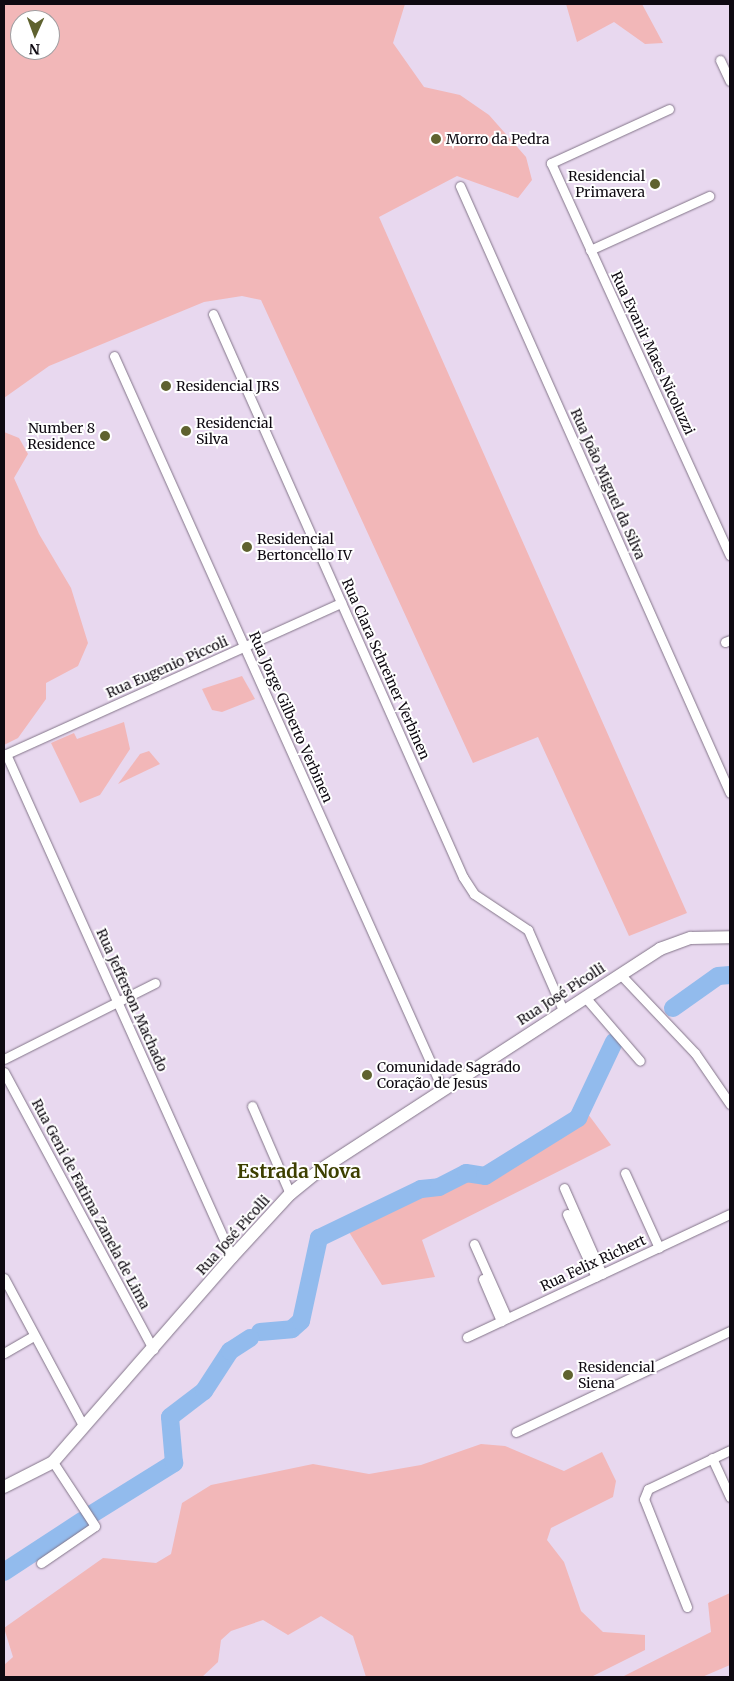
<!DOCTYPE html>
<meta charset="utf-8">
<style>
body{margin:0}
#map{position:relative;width:734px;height:1681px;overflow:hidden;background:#e8d8ef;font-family:Merriweather,serif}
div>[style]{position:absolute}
.green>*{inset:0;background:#f2b7b8}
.river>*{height:18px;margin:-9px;padding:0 9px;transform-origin:9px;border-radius:9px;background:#92bbed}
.roads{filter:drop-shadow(0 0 1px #837589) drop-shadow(0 0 1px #837589)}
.street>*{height:9px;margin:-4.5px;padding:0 4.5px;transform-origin:4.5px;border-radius:4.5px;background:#fff}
.secondary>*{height:12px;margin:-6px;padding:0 6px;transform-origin:6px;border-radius:6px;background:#fff}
.dots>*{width:14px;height:14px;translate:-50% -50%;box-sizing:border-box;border:2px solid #fff;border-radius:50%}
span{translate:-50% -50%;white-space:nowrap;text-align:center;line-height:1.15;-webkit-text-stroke:4px #fff;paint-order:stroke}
.poi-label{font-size:14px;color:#0e0911}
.left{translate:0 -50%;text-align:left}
.right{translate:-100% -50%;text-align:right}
.street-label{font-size:14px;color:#0e0911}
.district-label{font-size:19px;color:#3d3f00;font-weight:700}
.frame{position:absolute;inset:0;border:5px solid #0e0911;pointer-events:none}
.north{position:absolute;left:10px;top:10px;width:50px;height:50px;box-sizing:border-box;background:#fff;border:1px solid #9f9da0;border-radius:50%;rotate:182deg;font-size:14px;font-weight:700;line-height:20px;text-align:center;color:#0e0911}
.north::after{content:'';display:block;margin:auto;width:18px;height:22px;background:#5f622f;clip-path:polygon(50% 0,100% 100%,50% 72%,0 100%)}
</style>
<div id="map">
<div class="green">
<i style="clip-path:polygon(evenodd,4px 4px,405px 4px,393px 43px,424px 87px,460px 95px,489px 115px,526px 157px,532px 180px,518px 198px,457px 176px,379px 217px,687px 913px,629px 936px,538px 737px,473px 763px,261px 300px,242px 296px,204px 302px,49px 366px,4px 398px,4px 4px,20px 20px,50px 20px,50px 50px,20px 50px,20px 20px)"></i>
<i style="clip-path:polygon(566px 4px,642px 4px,663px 43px,645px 44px,614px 22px,577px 42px)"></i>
<i style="clip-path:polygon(4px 432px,19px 438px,28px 454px,14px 478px,39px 534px,71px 588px,88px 643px,78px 666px,46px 683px,46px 699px,18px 738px,4px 745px)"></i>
<i style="clip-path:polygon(242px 676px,255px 699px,222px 712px,212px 710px,202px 689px)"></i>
<i style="clip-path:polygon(124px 722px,130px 749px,100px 795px,80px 803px,51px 743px,74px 733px,77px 739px)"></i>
<i style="clip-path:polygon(149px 751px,160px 764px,118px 784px,140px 754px)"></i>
<i style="clip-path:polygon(585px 1110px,611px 1145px,422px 1240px,435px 1277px,382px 1285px,344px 1224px,466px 1173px,485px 1176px)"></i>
<i style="clip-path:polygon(481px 1444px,505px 1446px,564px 1471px,602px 1452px,616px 1481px,613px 1497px,551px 1528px,547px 1540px,564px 1562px,581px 1611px,603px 1632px,645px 1635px,645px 1650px,591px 1677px,366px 1677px,353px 1636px,321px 1616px,288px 1635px,263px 1620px,231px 1631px,221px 1640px,218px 1662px,202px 1677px,4px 1677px,4px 1665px,13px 1657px,4px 1628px,103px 1558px,156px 1563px,171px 1554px,182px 1503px,211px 1485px,313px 1464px,369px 1474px,421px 1465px)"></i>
<i style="clip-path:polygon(730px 1593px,730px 1665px,702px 1677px,622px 1677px,711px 1632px,708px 1603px)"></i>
</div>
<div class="river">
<i style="left:673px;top:1008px;width:55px;rotate:-35.4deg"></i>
<i style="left:718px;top:976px;width:12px;rotate:-5deg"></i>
<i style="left:260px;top:1332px;width:32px;rotate:-5deg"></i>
<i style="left:292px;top:1329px;width:12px;rotate:-42deg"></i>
<i style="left:301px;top:1321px;width:85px;rotate:-77.8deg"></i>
<i style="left:319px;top:1238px;width:113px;rotate:-25.7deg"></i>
<i style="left:421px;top:1189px;width:18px;rotate:-6deg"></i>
<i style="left:439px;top:1187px;width:30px;rotate:-27deg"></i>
<i style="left:466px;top:1173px;width:19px;rotate:9deg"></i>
<i style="left:485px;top:1176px;width:110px;rotate:-31.9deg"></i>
<i style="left:578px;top:1118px;width:84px;rotate:-64.7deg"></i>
<i style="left:92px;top:1514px;width:97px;rotate:-31.9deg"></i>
<i style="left:174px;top:1463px;width:46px;rotate:-95deg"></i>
<i style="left:170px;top:1417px;width:43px;rotate:-37.4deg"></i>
<i style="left:204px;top:1391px;width:48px;rotate:-57deg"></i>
<i style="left:230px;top:1351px;width:24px;rotate:-33deg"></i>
<i style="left:4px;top:1572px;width:93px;rotate:-33.2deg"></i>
</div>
<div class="roads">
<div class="street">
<i style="left:720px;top:60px;width:23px;rotate:65deg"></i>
<i style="left:669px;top:109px;width:130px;rotate:155.4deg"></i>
<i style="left:551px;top:163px;width:431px;rotate:65.5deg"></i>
<i style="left:460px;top:186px;width:664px;rotate:66.02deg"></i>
<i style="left:590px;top:250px;width:131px;rotate:-24.4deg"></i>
<i style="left:213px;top:314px;width:616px;rotate:66.06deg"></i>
<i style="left:463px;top:877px;width:20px;rotate:57deg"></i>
<i style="left:474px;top:894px;width:65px;rotate:33.7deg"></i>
<i style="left:528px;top:930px;width:87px;rotate:66.4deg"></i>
<i style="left:114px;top:356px;width:802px;rotate:65.86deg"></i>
<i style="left:725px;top:642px;width:5px;rotate:-22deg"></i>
<i style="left:6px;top:754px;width:551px;rotate:65.81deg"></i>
<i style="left:4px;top:755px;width:370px;rotate:-24.3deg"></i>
<i style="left:620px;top:974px;width:109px;rotate:46.5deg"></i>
<i style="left:695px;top:1053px;width:62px;rotate:55.5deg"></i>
<i style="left:585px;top:997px;width:84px;rotate:49.3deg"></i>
<i style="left:4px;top:1059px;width:169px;rotate:-26.7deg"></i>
<i style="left:4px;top:1072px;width:315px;rotate:61.7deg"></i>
<i style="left:252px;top:1106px;width:96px;rotate:66.6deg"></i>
<i style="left:625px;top:1173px;width:82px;rotate:65.6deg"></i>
<i style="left:564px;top:1188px;width:94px;rotate:66.2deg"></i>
<i style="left:567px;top:1214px;width:69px;rotate:65.3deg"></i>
<i style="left:474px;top:1244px;width:81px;rotate:66deg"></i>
<i style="left:4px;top:1278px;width:169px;rotate:61.8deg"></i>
<i style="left:483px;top:1279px;width:46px;rotate:66.8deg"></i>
<i style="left:467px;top:1337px;width:290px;rotate:-25.1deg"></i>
<i style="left:4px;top:1353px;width:34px;rotate:-30deg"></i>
<i style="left:516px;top:1432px;width:237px;rotate:-25.3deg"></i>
<i style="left:712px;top:1458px;width:43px;rotate:65.2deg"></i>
<i style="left:41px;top:1563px;width:65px;rotate:-34.4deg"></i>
<i style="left:95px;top:1526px;width:77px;rotate:-123.3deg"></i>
<i style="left:687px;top:1607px;width:116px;rotate:-111.7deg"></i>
<i style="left:644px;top:1499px;width:11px;rotate:-68deg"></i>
<i style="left:648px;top:1489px;width:91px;rotate:-25.4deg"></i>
</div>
<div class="secondary">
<i style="left:4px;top:1487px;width:55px;rotate:-27deg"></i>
<i style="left:53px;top:1462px;width:272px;rotate:-48.9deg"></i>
<i style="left:232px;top:1257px;width:86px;rotate:-47.4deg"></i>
<i style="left:290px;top:1194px;width:38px;rotate:-39deg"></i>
<i style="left:320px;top:1170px;width:406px;rotate:-33deg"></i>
<i style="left:660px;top:949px;width:33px;rotate:-20deg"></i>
<i style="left:691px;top:938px;width:39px;rotate:-1deg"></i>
</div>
</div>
<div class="dots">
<i style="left:436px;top:139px;background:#5f622f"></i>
<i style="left:655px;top:184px;background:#5f622f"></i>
<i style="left:166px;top:386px;background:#5f622f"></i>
<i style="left:186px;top:431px;background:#5f622f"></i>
<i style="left:105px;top:436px;background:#5f622f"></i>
<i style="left:247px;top:547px;background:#5f622f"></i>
<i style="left:367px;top:1075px;background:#5f622f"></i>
<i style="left:568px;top:1375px;background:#5f622f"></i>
</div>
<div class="poi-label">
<span class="left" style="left:446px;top:139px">Morro da Pedra</span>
<span class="right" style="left:645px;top:184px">Residencial<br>Primavera</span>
<span class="left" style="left:176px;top:386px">Residencial JRS</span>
<span class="left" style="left:196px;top:431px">Residencial<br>Silva</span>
<span class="right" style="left:95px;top:436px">Number 8<br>Residence</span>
<span class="left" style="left:257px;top:547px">Residencial<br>Bertoncello IV</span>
<span class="left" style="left:377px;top:1075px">Comunidade Sagrado<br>Coração de Jesus</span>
<span class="left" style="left:578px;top:1375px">Residencial<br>Siena</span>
</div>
<div class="street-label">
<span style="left:653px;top:353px;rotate:65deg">Rua Evanir Maes Nicoluzzi</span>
<span style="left:608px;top:484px;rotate:66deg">Rua João Miguel da Silva</span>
<span style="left:167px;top:667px;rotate:-24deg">Rua Eugenio Piccoli</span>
<span style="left:386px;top:669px;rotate:66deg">Rua Clara Schreiner Verbinen</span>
<span style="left:291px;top:717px;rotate:66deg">Rua Jorge Gilberto Verbinen</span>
<span style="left:561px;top:994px;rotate:-33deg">Rua José Picolli</span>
<span style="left:132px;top:1000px;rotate:66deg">Rua Jefferson Machado</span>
<span style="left:91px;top:1204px;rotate:62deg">Rua Geni de Fatima Zanela de Lima</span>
<span style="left:233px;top:1235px;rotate:-48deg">Rua José Picolli</span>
<span style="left:593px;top:1263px;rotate:-25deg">Rua Felix Richert</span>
</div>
<div class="district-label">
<span style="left:299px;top:1172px">Estrada Nova</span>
</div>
<div class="frame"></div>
<div class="north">N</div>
</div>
